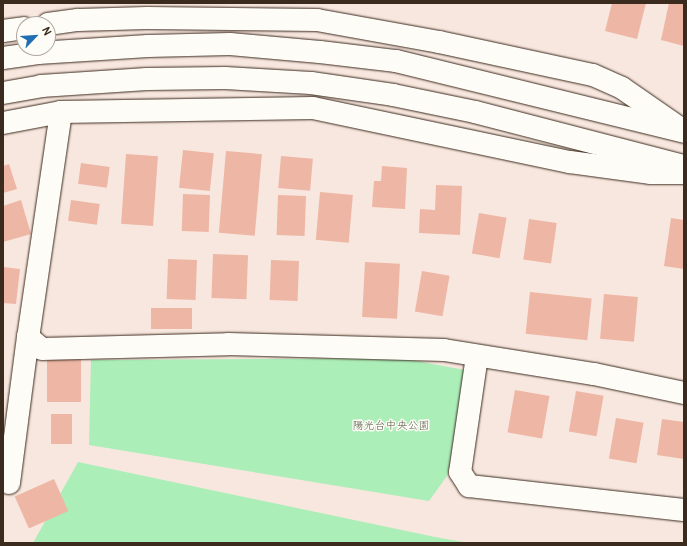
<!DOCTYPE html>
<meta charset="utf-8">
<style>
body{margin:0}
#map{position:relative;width:687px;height:546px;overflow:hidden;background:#f8e7de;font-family:Pangolin,"Klee One",sans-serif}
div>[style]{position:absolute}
.green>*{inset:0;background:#abeeb8}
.building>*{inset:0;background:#eeb6a5;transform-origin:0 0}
.roads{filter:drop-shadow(0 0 1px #3b2a1e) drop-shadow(0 0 1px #3b2a1e)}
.minor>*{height:22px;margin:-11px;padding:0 11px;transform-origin:11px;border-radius:11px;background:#fdfcf7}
.tertiary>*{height:22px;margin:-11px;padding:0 11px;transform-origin:11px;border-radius:11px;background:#fdfcf7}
span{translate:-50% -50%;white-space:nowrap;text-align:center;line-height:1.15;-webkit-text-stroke:3px #fdfcf7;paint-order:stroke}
.park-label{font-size:11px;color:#575b44}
.frame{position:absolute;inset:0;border:4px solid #3b2a1e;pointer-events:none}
.north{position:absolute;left:16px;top:16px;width:40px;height:40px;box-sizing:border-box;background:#fdfcf7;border:1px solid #afa8a0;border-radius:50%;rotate:65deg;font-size:11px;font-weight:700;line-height:16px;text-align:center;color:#3b2a1e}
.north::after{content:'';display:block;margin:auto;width:14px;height:18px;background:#1f6fb2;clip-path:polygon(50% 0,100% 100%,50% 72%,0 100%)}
</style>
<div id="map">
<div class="green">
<i style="clip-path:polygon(400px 358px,465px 370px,457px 444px,447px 476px,429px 501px,89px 445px,91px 360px)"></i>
<i style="clip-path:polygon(78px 462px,435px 537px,469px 543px,33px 543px)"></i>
</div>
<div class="building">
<i style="clip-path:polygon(612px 3px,646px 3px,637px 39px,605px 31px)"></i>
<i style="clip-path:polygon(669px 3px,684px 3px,684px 46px,661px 40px)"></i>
<i style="left:183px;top:150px;width:31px;height:38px;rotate:6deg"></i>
<i style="left:226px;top:151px;width:36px;height:82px;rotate:5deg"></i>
<i style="left:126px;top:154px;width:32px;height:70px;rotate:4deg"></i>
<i style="left:281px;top:156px;width:32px;height:32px;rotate:5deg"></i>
<i style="left:81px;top:163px;width:29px;height:21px;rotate:8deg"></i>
<i style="clip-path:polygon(9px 164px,17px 189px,3px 193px,3px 166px)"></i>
<i style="clip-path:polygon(382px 166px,407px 168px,405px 209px,372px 207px,374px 181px,381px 181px)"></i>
<i style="clip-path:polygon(436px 185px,462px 186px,460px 235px,419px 233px,420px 209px,435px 210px)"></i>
<i style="left:320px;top:192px;width:33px;height:48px;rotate:5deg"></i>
<i style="left:183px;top:194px;width:27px;height:37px;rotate:2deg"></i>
<i style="left:278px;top:195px;width:28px;height:40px;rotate:2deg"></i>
<i style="clip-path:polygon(21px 200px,31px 234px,3px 242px,3px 206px)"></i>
<i style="left:71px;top:200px;width:29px;height:21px;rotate:8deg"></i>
<i style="left:479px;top:213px;width:28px;height:41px;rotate:10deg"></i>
<i style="clip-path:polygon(671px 218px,684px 220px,684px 269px,664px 266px)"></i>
<i style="left:529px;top:219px;width:28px;height:41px;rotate:8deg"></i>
<i style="left:213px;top:254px;width:35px;height:44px;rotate:2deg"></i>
<i style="left:168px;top:259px;width:29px;height:40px;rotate:2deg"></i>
<i style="left:271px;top:260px;width:28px;height:40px;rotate:2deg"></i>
<i style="left:365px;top:262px;width:35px;height:55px;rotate:3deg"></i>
<i style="clip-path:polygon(3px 267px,20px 269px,16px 304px,3px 303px)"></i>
<i style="left:422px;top:271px;width:28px;height:41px;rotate:10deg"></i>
<i style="left:530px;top:292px;width:62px;height:42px;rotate:6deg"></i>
<i style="left:604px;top:294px;width:34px;height:45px;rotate:5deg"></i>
<i style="left:151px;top:308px;width:41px;height:21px"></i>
<i style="left:47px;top:359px;width:34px;height:43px"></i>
<i style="left:515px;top:390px;width:35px;height:43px;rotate:10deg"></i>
<i style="left:576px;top:391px;width:28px;height:41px;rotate:10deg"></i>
<i style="left:51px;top:414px;width:21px;height:30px"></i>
<i style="left:616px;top:418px;width:28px;height:41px;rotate:10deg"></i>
<i style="clip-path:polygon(662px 419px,684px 422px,684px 459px,657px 455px)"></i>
<i style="left:54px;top:479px;width:35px;height:43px;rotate:66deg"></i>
</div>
<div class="roads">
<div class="minor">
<i style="left:48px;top:24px;width:30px;rotate:-8deg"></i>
<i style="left:78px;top:20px;width:69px;rotate:-1.7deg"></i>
<i style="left:147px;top:18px;width:170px;rotate:0.7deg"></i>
<i style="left:317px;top:20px;width:124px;rotate:10.2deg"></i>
<i style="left:439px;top:42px;width:157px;rotate:12.1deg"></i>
<i style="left:593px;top:75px;width:32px;rotate:24deg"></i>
<i style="left:622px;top:88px;width:75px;rotate:34.7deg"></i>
<i style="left:3px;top:31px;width:21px;rotate:-8deg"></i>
<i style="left:61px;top:112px;width:227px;rotate:98.3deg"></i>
<i style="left:28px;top:337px;width:18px;rotate:41deg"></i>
<i style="left:42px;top:349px;width:186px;rotate:-1.5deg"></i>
<i style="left:228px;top:344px;width:216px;rotate:1.6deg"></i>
<i style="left:444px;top:350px;width:152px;rotate:9.1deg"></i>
<i style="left:594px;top:374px;width:92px;rotate:11.9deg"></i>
<i style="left:3px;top:123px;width:59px;rotate:-10.7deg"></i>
<i style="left:61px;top:112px;width:252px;rotate:-0.9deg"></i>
<i style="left:313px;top:108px;width:263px;rotate:11.9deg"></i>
<i style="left:570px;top:162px;width:82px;rotate:7.7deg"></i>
<i style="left:651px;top:173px;width:33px"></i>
<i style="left:477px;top:356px;width:117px;rotate:98.3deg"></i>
<i style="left:460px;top:472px;width:17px;rotate:57deg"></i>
<i style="left:469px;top:486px;width:216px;rotate:6.4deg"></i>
<i style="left:9px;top:483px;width:147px;rotate:-82.6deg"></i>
</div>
<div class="tertiary">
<i style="left:3px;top:58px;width:35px;rotate:-8deg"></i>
<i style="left:38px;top:53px;width:110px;rotate:-3.6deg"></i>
<i style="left:148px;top:46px;width:82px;rotate:-1.4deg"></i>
<i style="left:230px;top:44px;width:90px;rotate:5.1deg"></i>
<i style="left:320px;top:52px;width:77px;rotate:6.8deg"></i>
<i style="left:396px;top:61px;width:297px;rotate:13.8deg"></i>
<i style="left:3px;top:93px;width:39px;rotate:-10deg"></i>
<i style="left:41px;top:86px;width:106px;rotate:-3.8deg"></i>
<i style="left:147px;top:79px;width:78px;rotate:-0.7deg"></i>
<i style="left:225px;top:78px;width:86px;rotate:3.3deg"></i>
<i style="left:311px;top:83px;width:83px;rotate:8.3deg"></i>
<i style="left:393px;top:95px;width:84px;rotate:11.7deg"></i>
<i style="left:475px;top:112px;width:216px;rotate:14.5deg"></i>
</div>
</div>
<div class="park-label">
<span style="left:391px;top:426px">陽光台中央公園</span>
</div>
<div class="frame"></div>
<div class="north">N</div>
</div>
